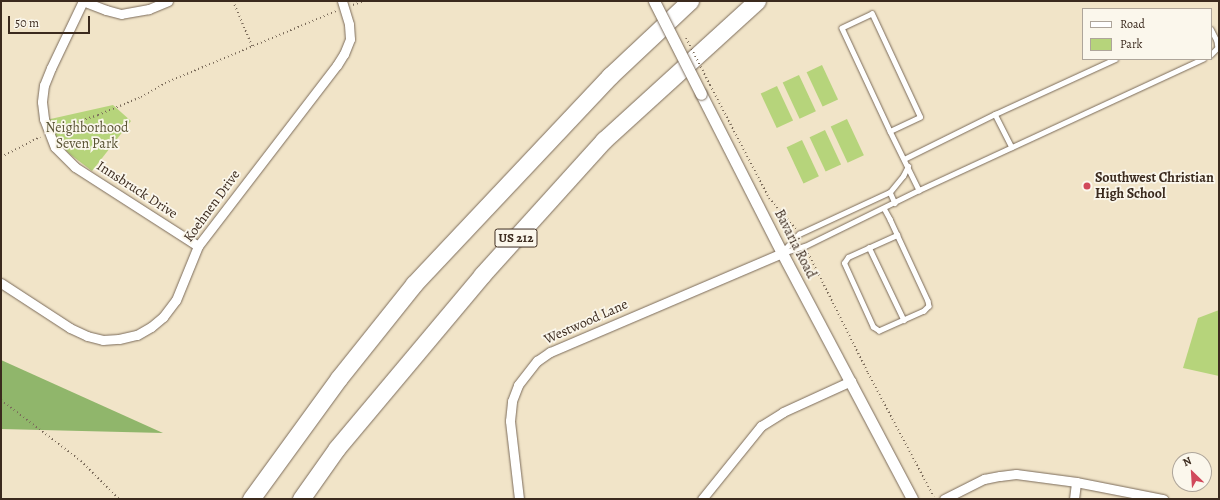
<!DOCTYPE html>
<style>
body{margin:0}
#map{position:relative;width:1220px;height:500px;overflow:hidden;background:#f1e4c8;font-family:Alegreya,serif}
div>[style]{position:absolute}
.green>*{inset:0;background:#b6d47b;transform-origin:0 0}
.forest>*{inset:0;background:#90b66b}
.path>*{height:2px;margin-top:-1px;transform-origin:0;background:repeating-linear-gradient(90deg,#7b6b5a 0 1px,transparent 0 4px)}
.roads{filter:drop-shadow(0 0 1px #7b6b5a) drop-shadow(0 0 1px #7b6b5a)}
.service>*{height:4.5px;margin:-2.25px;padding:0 2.25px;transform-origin:2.25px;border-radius:2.25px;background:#fff}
.minor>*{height:9px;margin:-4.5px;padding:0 4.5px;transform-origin:4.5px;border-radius:4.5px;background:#fff}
.tertiary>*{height:11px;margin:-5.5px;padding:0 5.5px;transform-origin:5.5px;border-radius:5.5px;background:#fff}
.motorway>*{height:17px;margin:-8.5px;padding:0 8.5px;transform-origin:8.5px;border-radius:8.5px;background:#fff}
.path-bridge>*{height:2px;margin-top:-1px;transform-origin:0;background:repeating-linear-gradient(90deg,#7b6b5a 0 1px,transparent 0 4px)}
.bridges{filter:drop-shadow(0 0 1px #7b6b5a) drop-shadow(0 0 1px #7b6b5a)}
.tertiary-bridge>*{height:11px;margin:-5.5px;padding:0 5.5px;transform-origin:5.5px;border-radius:5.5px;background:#fff}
.dots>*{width:11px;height:11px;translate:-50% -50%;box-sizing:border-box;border:2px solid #fbf7ec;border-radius:50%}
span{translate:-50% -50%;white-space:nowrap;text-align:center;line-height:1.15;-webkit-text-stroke:3.5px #fbf7ec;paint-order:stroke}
.shield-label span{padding:1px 3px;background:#fbf7ec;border:1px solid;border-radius:3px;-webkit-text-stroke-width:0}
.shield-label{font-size:13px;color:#3b2a1e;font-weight:700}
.park-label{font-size:14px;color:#5a5435}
.poi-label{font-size:14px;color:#3b2a1e;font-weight:700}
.left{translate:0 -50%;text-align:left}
.street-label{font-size:14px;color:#3b2a1e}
.frame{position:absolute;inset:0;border:2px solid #3b2a1e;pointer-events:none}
.legend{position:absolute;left:1082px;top:8px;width:130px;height:52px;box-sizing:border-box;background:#fbf7ec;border:1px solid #aea59a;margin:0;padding:5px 7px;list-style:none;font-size:12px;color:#3b2a1e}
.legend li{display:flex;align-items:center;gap:8px;height:20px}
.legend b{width:20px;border:1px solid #aea59a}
.north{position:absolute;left:1172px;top:452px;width:40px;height:40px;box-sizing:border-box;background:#fbf7ec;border:1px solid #aea59a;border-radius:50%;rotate:335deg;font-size:11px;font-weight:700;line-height:16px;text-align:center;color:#3b2a1e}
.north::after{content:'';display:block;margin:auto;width:14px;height:18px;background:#d1495b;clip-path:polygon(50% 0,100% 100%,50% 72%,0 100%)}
.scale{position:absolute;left:8px;top:16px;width:82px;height:18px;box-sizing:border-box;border:2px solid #3b2a1e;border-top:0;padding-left:5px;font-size:12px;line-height:14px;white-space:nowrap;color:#3b2a1e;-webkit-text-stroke:3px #fbf7ec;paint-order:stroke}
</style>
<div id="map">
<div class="green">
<i style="left:822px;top:65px;width:38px;height:17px;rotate:65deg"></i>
<i style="left:799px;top:75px;width:40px;height:18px;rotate:65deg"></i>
<i style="left:777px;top:86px;width:38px;height:18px;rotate:65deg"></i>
<i style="clip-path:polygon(113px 105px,131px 121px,92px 171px,71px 155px,60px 145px,46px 120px)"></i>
<i style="left:847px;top:119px;width:40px;height:18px;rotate:65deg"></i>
<i style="left:825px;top:130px;width:38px;height:17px;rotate:65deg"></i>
<i style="left:802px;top:140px;width:40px;height:17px;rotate:65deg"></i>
<i style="clip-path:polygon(1219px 310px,1219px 376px,1183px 368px,1198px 318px)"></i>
</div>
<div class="forest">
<i style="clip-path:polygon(1px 360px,163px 433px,1px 429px)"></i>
</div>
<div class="path">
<i style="left:233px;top:1px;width:49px;rotate:67.1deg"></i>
<i style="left:353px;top:5px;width:12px;rotate:-20deg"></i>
<i style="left:710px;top:85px;width:127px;rotate:62.4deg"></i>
<i style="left:769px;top:198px;width:41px;rotate:48.9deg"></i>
<i style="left:59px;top:128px;width:41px;rotate:-18.4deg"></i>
<i style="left:98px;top:115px;width:47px;rotate:-22.7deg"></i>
<i style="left:141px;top:97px;width:28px;rotate:-30deg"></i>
<i style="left:165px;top:83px;width:186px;rotate:-22.8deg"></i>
<i style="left:1px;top:157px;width:44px;rotate:-27.1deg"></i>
<i style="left:808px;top:253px;width:134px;rotate:63.4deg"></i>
<i style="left:868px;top:373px;width:140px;rotate:62deg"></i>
<i style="left:1px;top:400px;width:101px;rotate:37.3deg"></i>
<i style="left:81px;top:461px;width:54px;rotate:45deg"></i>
</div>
<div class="roads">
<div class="service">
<i style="left:1211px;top:29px;width:13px;rotate:63deg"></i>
<i style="left:1217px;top:41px;width:7px;rotate:82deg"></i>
<i style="left:1218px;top:48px;width:10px;rotate:135deg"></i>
<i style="left:995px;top:114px;width:37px;rotate:63deg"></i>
<i style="left:890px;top:131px;width:33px;rotate:-25deg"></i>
<i style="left:920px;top:117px;width:114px;rotate:-115deg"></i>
<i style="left:872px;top:14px;width:33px;rotate:155deg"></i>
<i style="left:842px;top:28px;width:114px;rotate:65deg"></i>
<i style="left:890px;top:131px;width:66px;rotate:63.8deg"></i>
<i style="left:904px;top:159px;width:102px;rotate:-26.3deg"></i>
<i style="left:995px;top:114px;width:132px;rotate:-24.6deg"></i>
<i style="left:890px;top:192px;width:12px;rotate:66deg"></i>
<i style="left:884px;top:208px;width:13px;rotate:61deg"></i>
<i style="left:890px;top:219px;width:90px;rotate:65.1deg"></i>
<i style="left:928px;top:301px;width:5px;rotate:79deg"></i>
<i style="left:929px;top:306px;width:7px;rotate:135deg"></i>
<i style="left:924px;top:311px;width:49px;rotate:156deg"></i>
<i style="left:879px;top:331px;width:7px;rotate:-146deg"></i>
<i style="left:873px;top:327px;width:70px;rotate:-114.4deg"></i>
<i style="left:844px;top:263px;width:7px;rotate:-56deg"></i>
<i style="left:848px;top:257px;width:54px;rotate:-24.2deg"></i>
<i style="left:869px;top:247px;width:81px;rotate:64.4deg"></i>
<i style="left:782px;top:252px;width:25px;rotate:-47deg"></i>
<i style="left:799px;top:234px;width:100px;rotate:-24.8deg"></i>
<i style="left:890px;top:192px;width:21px;rotate:-51deg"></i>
<i style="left:903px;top:176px;width:11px;rotate:-63deg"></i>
<i style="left:783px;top:253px;width:23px;rotate:-18deg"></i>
<i style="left:805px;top:246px;width:127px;rotate:-26.2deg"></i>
<i style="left:919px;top:190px;width:313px;rotate:-24.8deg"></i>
</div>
<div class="minor">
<i style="left:168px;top:1px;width:21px;rotate:157deg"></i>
<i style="left:149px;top:9px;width:28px;rotate:170deg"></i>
<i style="left:121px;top:14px;width:16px;rotate:-165deg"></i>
<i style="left:106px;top:10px;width:25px;rotate:-159deg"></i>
<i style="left:83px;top:1px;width:74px;rotate:115.5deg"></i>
<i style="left:51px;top:68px;width:18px;rotate:112deg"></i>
<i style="left:44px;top:85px;width:17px;rotate:97deg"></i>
<i style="left:42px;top:102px;width:17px;rotate:83deg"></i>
<i style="left:44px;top:119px;width:30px;rotate:69deg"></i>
<i style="left:55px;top:147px;width:28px;rotate:45deg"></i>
<i style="left:75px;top:167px;width:146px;rotate:32.7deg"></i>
<i style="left:1px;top:283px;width:82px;rotate:33.1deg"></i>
<i style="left:70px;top:328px;width:19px;rotate:25deg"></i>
<i style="left:87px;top:336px;width:16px;rotate:14deg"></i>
<i style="left:103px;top:340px;width:16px;rotate:-4deg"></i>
<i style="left:119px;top:339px;width:18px;rotate:-13deg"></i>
<i style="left:137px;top:335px;width:16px;rotate:-30deg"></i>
<i style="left:151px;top:327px;width:16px;rotate:-40deg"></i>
<i style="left:163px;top:317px;width:21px;rotate:-53deg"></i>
<i style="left:176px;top:300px;width:58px;rotate:-67.8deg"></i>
<i style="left:198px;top:246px;width:228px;rotate:-52.5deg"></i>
<i style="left:337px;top:65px;width:13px;rotate:-58deg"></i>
<i style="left:344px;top:54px;width:16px;rotate:-68deg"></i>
<i style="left:350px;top:39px;width:15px;rotate:-94deg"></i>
<i style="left:349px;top:24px;width:24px;rotate:-107deg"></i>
<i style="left:519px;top:499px;width:79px;rotate:-96.6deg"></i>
<i style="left:510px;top:421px;width:20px;rotate:-84deg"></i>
<i style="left:512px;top:401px;width:17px;rotate:-69deg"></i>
<i style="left:518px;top:385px;width:31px;rotate:-52deg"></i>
<i style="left:537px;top:361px;width:16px;rotate:-35deg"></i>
<i style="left:550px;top:352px;width:252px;rotate:-23.1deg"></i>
<i style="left:702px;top:499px;width:94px;rotate:-51.1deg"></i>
<i style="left:761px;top:426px;width:26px;rotate:-32deg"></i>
<i style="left:783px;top:412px;width:75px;rotate:-24.5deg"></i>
<i style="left:944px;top:499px;width:45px;rotate:-26.6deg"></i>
<i style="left:984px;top:479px;width:16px;rotate:-11deg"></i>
<i style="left:1000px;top:476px;width:16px;rotate:-7deg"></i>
<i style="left:1016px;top:474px;width:61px;rotate:7.6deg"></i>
<i style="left:1074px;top:499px;width:17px;rotate:-83deg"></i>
<i style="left:1076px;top:482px;width:89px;rotate:11.1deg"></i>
</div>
<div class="tertiary">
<i style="left:701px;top:94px;width:178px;rotate:63deg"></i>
<i style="left:782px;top:253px;width:278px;rotate:62.1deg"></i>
</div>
<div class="motorway">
<i style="left:251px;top:499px;width:150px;rotate:-54deg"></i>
<i style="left:339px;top:378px;width:120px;rotate:-51.4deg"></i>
<i style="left:414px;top:284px;width:286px;rotate:-46.7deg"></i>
<i style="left:610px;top:76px;width:110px;rotate:-43.2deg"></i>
<i style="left:301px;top:499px;width:62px;rotate:-54.8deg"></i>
<i style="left:337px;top:448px;width:226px;rotate:-50deg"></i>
<i style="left:482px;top:275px;width:182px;rotate:-47.9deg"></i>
<i style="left:604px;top:140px;width:207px;rotate:-42.3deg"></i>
</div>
</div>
<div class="path-bridge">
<i style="left:686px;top:38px;width:53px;rotate:62.9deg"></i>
</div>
<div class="bridges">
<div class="tertiary-bridge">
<i style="left:654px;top:1px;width:104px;rotate:63.2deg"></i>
</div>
</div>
<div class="dots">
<i style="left:1087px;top:186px;background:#d1495b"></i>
</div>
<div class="shield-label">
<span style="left:516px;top:238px">US 212</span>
</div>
<div class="park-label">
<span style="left:87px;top:136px">Neighborhood<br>Seven Park</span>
</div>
<div class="poi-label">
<span class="left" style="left:1095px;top:186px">Southwest Christian<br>High School</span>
</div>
<div class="street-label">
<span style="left:137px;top:190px;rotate:33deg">Innsbruck Drive</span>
<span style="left:212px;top:206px;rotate:-54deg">Koehnen Drive</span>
<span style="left:795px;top:244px;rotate:63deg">Bavaria Road</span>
<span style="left:586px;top:322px;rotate:-24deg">Westwood Lane</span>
</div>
<div class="frame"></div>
<ul class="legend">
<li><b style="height:5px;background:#fff"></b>Road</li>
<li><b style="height:11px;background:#b6d47b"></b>Park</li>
</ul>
<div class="north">N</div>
<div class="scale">50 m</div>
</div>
